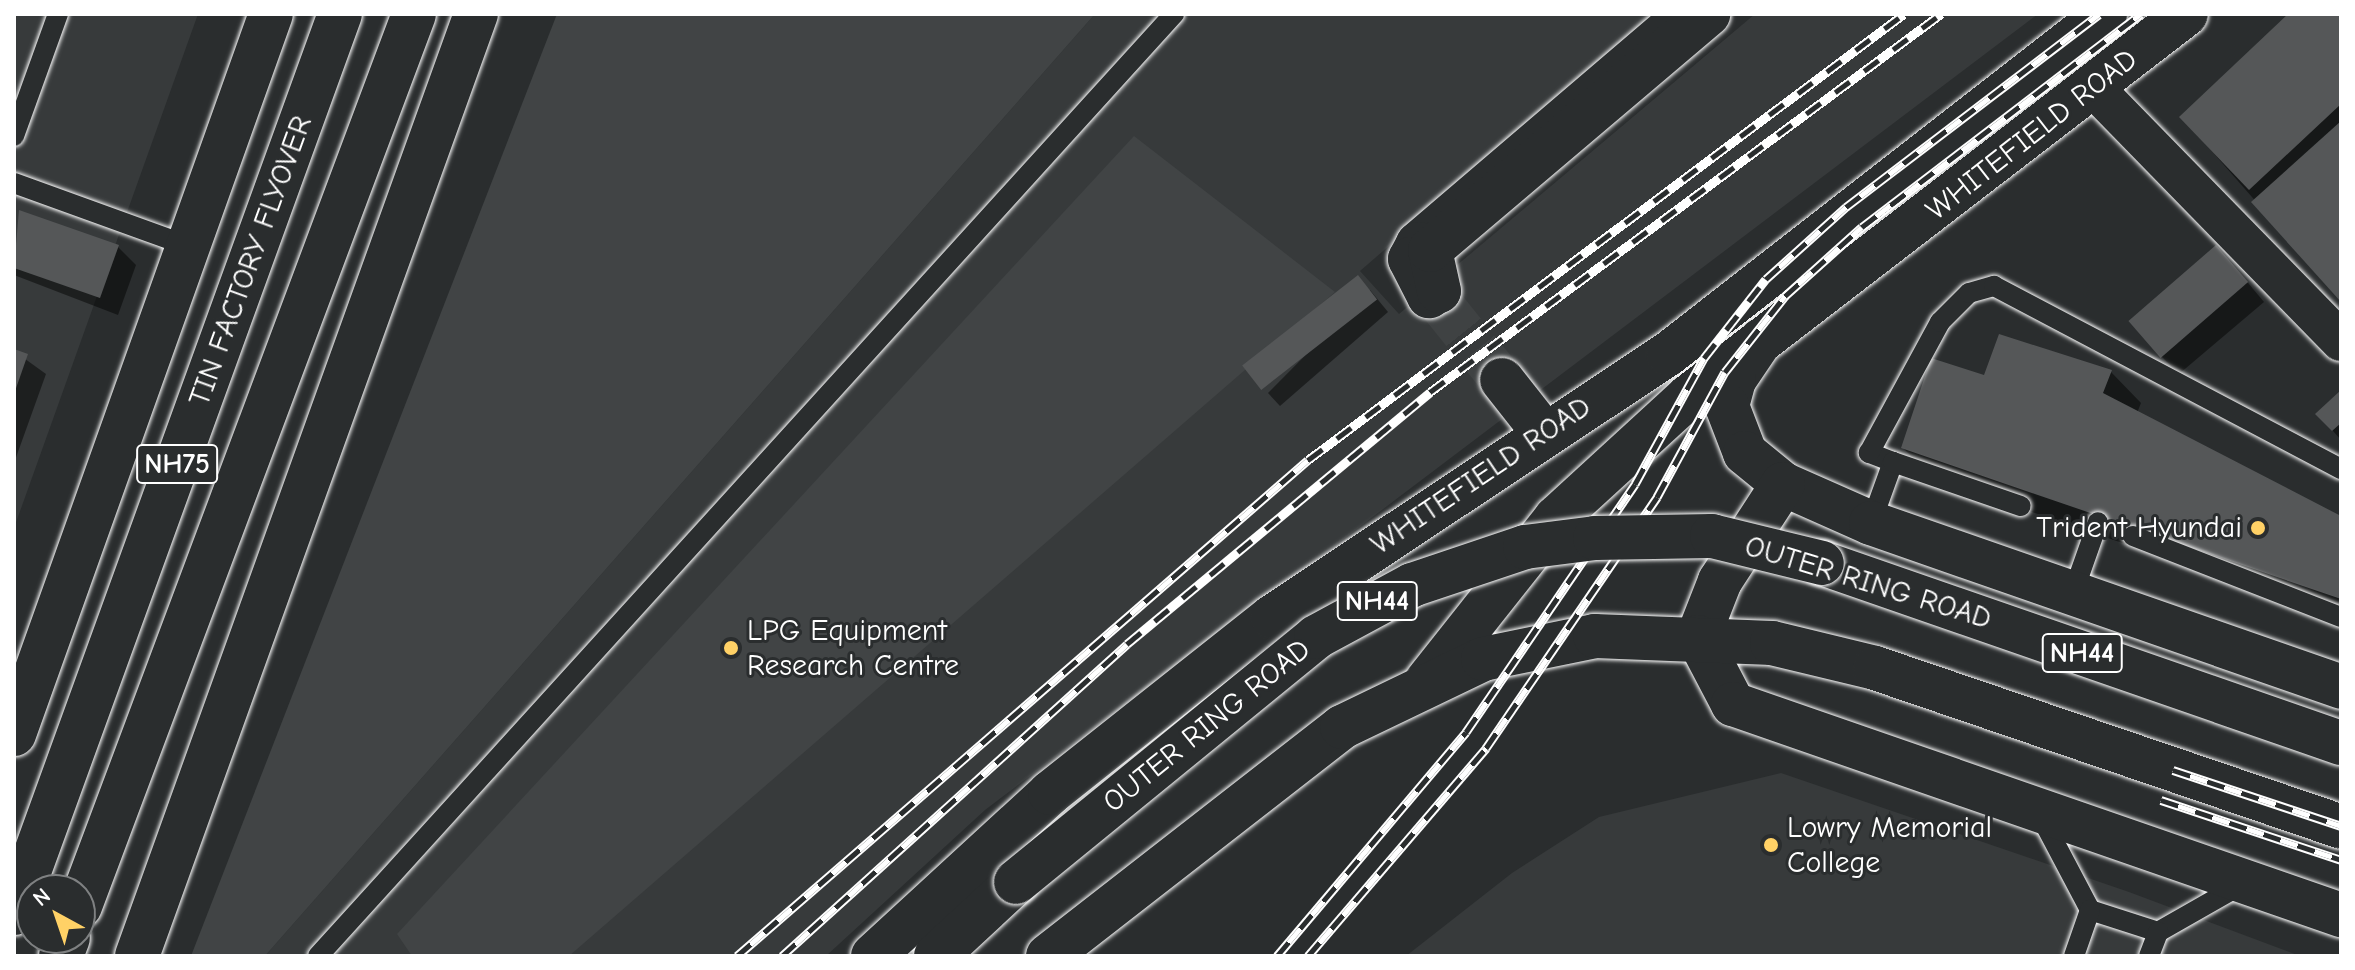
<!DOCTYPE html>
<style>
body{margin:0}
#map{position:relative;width:2355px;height:970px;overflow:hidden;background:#2a2d2e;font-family:"Comic Neue",sans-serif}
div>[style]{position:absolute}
.built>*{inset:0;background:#373a3b}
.green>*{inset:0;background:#414445}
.shadow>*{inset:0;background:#0007}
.building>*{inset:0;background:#555758;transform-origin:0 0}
.tertiary-tunnel>*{height:44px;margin-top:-22px;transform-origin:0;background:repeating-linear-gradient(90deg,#3f4243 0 44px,transparent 0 66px)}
.roads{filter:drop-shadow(0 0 2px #fff) drop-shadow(0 0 2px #fff)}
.service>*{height:20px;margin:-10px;padding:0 10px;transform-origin:10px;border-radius:10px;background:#2a2d2e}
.minor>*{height:40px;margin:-20px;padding:0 20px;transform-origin:20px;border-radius:20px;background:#2a2d2e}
.tertiary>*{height:44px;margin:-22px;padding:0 22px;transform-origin:22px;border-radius:22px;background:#2a2d2e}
.primary>*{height:44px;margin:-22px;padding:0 22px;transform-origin:22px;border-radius:22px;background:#2a2d2e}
.trunk>*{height:44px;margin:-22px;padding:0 22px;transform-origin:22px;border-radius:22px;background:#2a2d2e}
.rail>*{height:9px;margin-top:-4.5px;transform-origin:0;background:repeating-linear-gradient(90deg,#2a2d2e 0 18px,#fff 0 36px);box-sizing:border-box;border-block:2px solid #fff}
.bridges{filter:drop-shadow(0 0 2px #fff) drop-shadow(0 0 2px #fff)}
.trunk-bridge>*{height:44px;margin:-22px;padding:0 22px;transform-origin:22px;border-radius:22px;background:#2a2d2e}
.dots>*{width:22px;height:22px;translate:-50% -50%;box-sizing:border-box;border:4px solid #2a2d2e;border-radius:50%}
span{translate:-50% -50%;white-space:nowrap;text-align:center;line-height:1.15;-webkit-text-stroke:6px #2a2d2e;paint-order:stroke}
.shield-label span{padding:2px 6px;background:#2a2d2e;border:2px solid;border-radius:6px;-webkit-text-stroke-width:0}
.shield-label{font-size:28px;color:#fff;font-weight:700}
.street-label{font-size:30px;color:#fff}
.poi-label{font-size:30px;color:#fff}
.right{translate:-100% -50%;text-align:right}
.left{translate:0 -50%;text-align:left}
.frame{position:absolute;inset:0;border:16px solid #fff;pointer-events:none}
.north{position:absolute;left:16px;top:874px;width:80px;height:80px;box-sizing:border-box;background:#2a2d2e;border:2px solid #7f8182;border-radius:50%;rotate:320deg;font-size:22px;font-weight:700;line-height:32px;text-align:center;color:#fff}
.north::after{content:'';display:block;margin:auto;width:28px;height:36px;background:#ffd166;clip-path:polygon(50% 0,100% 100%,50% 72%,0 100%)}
</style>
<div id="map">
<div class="built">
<i style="clip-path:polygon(14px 14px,198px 14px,14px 528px)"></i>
<i style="clip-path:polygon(1095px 14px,1657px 14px,1360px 271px,1399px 314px,1755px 14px,2038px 14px,985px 810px,826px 956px,265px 956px)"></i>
<i style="clip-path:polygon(1781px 773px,2129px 892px,2300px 956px,1406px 956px,1512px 873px,1599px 817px)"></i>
</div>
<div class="green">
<i style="clip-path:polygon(557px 14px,1095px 14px,265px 956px,191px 956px)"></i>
<i style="clip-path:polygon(1134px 136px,1335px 292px,569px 956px,412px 956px,397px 934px)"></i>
</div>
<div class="shadow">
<i style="clip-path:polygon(2291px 14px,2341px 14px,2341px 299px,2182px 117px)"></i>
<i style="clip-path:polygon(21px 213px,118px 247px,136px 265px,118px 315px,14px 275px)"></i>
<i style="clip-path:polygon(2234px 266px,2264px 302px,2179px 374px,2161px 356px)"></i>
<i style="clip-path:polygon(1370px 290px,1388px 312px,1280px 406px,1268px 393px)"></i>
<i style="clip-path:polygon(14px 351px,46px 374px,14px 463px)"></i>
<i style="clip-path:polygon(2111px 372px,2141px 403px,2137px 413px,2341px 518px,2341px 618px,1933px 478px,1903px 448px,1985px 377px)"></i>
<i style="clip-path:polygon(2341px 394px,2341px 440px,2318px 414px)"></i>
</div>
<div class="building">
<i style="clip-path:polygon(2288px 14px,2341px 14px,2341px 104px,2249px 190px,2179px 117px)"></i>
<i style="clip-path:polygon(2341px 121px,2341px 302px,2251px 202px)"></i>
<i style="clip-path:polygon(19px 210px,119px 245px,100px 298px,14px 268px)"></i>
<i style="left:2216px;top:245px;width:49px;height:116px;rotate:49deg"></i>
<i style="left:1358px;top:275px;width:31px;height:147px;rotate:52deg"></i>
<i style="clip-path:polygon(1999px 334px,2112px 370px,2103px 393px,2341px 516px,2341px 599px,1901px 448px,1931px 358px,1984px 375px)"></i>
<i style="clip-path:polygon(14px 349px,28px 354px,14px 394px)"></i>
<i style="clip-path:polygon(2341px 390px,2341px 423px,2332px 431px,2315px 414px)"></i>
</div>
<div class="tertiary-tunnel">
<i style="left:1436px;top:298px;width:105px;rotate:51.2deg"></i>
</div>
<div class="roads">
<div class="service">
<i style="left:14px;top:136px;width:130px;rotate:-70.2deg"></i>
<i style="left:14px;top:183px;width:185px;rotate:19.9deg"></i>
<i style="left:1893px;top:462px;width:26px;rotate:-159deg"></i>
<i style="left:1869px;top:453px;width:149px;rotate:-61.5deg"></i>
<i style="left:1940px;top:322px;width:41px;rotate:-45deg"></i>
<i style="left:1969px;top:293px;width:26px;rotate:-16deg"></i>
<i style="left:1994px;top:286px;width:392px;rotate:27.8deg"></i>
<i style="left:1871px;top:523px;width:65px;rotate:-70.2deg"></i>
<i style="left:1893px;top:462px;width:135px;rotate:19deg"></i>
<i style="left:2133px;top:536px;width:223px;rotate:21.3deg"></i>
<i style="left:2073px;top:593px;width:75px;rotate:-70.6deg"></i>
<i style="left:2040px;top:815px;width:107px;rotate:62.2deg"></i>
<i style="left:2090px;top:910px;width:71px;rotate:17.9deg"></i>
<i style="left:2158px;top:932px;width:97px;rotate:-29.7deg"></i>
<i style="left:318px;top:956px;width:1273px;rotate:-47.74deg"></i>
<i style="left:2074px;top:956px;width:49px;rotate:-70.8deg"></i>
<i style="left:2149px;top:956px;width:26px;rotate:-69deg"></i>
</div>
<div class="minor">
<i style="left:2095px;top:89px;width:352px;rotate:45.7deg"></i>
</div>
<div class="tertiary">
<i style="left:1687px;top:14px;width:354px;rotate:139.5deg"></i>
<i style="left:1418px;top:244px;width:17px;rotate:118deg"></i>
<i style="left:1410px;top:259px;width:42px;rotate:62.8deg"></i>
<i style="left:1429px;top:296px;width:11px;rotate:-27deg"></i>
<i style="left:1439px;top:291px;width:42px;rotate:-102.4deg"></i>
<i style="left:1430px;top:250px;width:365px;rotate:-40.3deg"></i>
<i style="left:1761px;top:340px;width:48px;rotate:124deg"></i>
<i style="left:1734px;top:380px;width:27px;rotate:105deg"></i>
<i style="left:1727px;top:406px;width:50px;rotate:69deg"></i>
<i style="left:1745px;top:453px;width:49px;rotate:39.2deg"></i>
<i style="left:1783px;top:484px;width:96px;rotate:23.9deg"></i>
<i style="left:1871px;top:523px;width:498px;rotate:19.2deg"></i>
<i style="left:1502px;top:380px;width:66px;rotate:51.7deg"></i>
<i style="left:1783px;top:484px;width:116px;rotate:123deg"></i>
<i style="left:1720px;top:581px;width:60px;rotate:111.4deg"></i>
<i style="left:1698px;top:637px;width:76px;rotate:62.4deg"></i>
<i style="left:1733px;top:704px;width:644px;rotate:19.14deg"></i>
<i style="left:14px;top:734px;width:764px;rotate:-70.36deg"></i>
<i style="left:137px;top:956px;width:1001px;rotate:-70.21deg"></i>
</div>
<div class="primary">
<i style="left:1427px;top:681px;width:208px;rotate:-51.6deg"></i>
<i style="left:1556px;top:518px;width:179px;rotate:-42.5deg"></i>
<i style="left:1688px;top:397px;width:628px;rotate:-37.56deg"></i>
<i style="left:873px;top:956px;width:241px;rotate:-42.6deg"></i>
<i style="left:1050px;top:793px;width:283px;rotate:-38.4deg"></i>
<i style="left:1272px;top:617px;width:475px;rotate:-33.6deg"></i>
<i style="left:1668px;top:354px;width:554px;rotate:-37.88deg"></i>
</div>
<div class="trunk">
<i style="left:1822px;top:563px;width:549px;rotate:19.13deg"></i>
<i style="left:80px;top:906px;width:952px;rotate:-69.47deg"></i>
<i style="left:14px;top:913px;width:956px;rotate:-70.07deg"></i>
<i style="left:61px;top:956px;width:19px;rotate:-69deg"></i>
<i style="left:936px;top:956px;width:109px;rotate:-42.8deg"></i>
<i style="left:1048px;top:956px;width:373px;rotate:-37.9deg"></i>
<i style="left:1342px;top:727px;width:157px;rotate:-25.7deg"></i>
<i style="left:1483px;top:659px;width:114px;rotate:-11.6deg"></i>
<i style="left:1595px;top:636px;width:177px;rotate:2.3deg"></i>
<i style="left:1772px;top:643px;width:106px;rotate:13.6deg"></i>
<i style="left:1875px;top:668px;width:492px;rotate:18.8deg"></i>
</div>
</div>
<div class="rail">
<i style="left:2173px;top:770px;width:177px;rotate:18.4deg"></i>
<i style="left:2161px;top:800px;width:190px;rotate:18.4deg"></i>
<i style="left:737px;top:956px;width:756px;rotate:-40.98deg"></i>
<i style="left:1308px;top:460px;width:744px;rotate:-36.81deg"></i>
<i style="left:782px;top:956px;width:465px;rotate:-42.1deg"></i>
<i style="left:1127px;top:644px;width:394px;rotate:-39.7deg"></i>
<i style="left:1430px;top:392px;width:636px;rotate:-36.49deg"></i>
<i style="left:1277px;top:956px;width:293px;rotate:-49.8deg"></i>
<i style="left:1466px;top:732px;width:300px;rotate:-55.7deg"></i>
<i style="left:1635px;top:484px;width:144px;rotate:-61.3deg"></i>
<i style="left:1704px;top:358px;width:100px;rotate:-51.9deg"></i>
<i style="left:1766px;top:279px;width:108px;rotate:-42deg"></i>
<i style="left:1846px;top:207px;width:318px;rotate:-37.3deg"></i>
<i style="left:1308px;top:956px;width:274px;rotate:-49.4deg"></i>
<i style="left:1486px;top:748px;width:304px;rotate:-55.7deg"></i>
<i style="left:1657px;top:497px;width:142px;rotate:-61.5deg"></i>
<i style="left:1725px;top:372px;width:97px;rotate:-51.7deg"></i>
<i style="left:1785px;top:296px;width:103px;rotate:-41.9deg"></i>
<i style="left:1862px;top:227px;width:351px;rotate:-37.4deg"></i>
</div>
<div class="bridges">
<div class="trunk-bridge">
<i style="left:1016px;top:882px;width:387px;rotate:-39.2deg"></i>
<i style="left:1316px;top:637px;width:109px;rotate:-28.4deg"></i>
<i style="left:1412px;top:585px;width:119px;rotate:-18.6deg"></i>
<i style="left:1525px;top:547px;width:71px;rotate:-7.3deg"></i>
<i style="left:1595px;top:538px;width:117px;rotate:-1deg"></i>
<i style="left:1712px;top:536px;width:113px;rotate:13.8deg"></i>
</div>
</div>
<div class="dots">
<i style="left:2258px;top:528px;background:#ffd166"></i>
<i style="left:731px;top:648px;background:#ffd166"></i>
<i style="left:1771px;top:845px;background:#ffd166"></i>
</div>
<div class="shield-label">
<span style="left:177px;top:464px">NH75</span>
<span style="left:1377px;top:601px">NH44</span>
<span style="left:2082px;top:653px">NH44</span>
</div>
<div class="street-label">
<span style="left:2032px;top:135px;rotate:-38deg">WHITEFIELD ROAD</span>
<span style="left:251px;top:261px;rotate:-70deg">TIN FACTORY FLYOVER</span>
<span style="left:1481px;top:476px;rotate:-34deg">WHITEFIELD ROAD</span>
<span style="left:1868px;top:583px;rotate:17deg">OUTER RING ROAD</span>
<span style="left:1207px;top:726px;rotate:-39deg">OUTER RING ROAD</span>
</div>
<div class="poi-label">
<span class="right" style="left:2242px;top:528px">Trident Hyundai</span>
<span class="left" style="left:747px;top:648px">LPG Equipment<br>Research Centre</span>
<span class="left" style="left:1787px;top:845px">Lowry Memorial<br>College</span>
</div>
<div class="frame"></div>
<div class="north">N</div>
</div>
